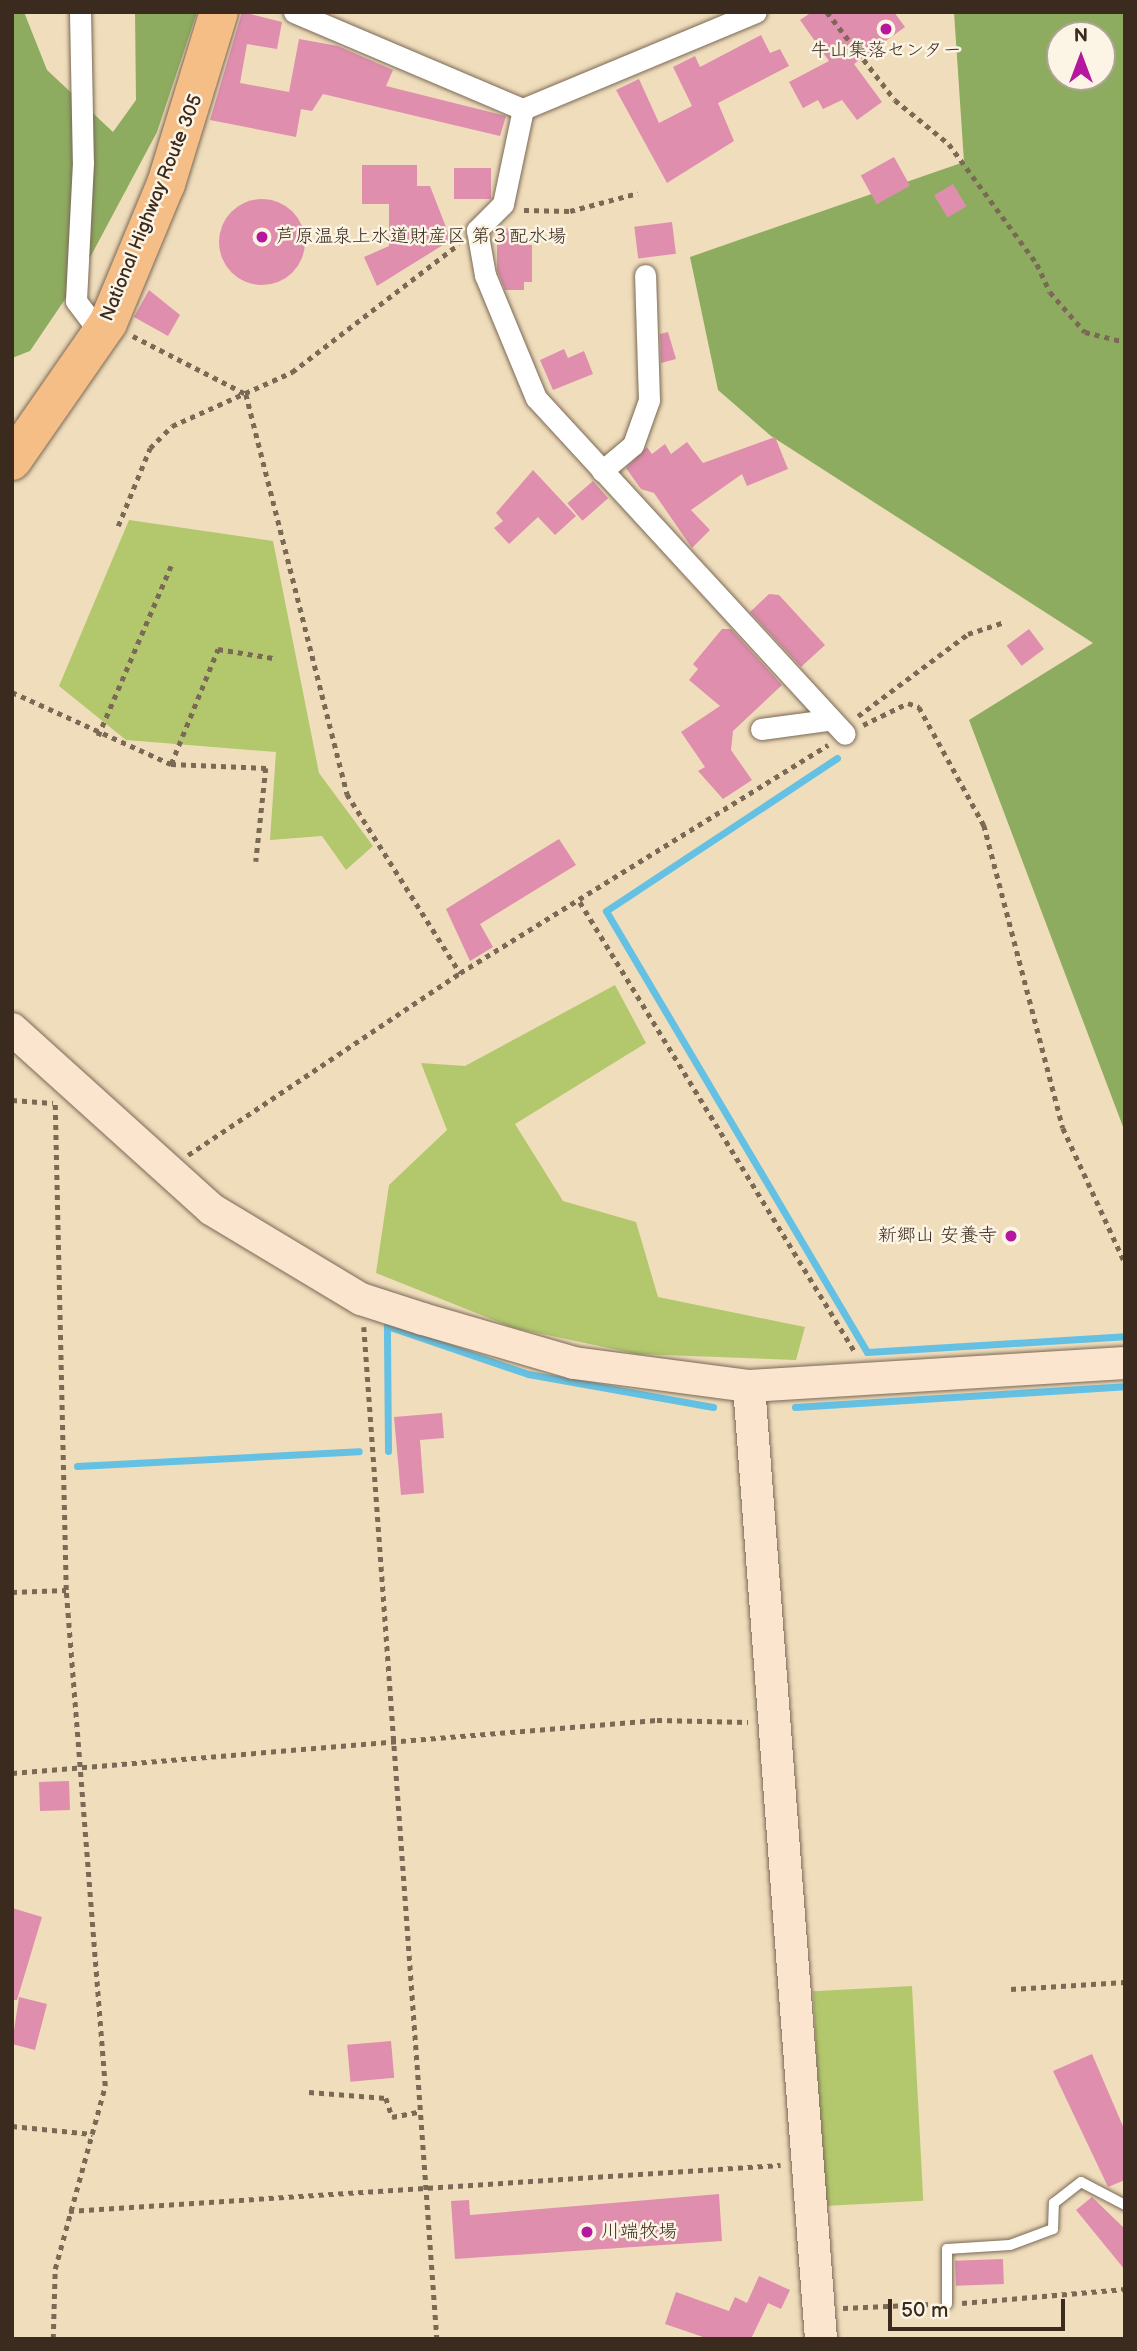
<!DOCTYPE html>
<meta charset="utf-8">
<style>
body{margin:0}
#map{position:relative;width:1137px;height:2351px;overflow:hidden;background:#f0ddbc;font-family:"Balsamiq Sans","Klee One",sans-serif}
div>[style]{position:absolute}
.green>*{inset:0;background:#b3c86d;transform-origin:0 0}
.forest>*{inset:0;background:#8eac60}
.stream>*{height:7px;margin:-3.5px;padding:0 3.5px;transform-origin:3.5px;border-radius:3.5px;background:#65c1e3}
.building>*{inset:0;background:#df8eae;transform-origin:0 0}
.round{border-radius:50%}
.path>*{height:4.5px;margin-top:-2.25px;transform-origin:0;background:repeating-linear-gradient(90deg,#7a6955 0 5px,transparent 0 10px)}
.roads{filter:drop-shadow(0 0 2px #7a6955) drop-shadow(0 0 2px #7a6955)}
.lane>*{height:10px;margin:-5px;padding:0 5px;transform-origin:5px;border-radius:5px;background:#fff}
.street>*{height:21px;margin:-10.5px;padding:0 10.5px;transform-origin:10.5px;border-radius:10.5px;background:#fff}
.secondary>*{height:32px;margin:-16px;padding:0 16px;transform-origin:16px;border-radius:16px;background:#fbe5cf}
.highway>*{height:38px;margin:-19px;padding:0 19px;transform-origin:19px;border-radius:19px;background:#f6be87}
.dots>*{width:19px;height:19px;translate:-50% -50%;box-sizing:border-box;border:4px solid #fcf5e5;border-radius:50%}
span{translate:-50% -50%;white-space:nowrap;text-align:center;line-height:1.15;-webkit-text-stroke:5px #fcf5e5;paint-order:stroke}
.poi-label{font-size:19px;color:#3b2a1e}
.left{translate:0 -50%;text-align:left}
.right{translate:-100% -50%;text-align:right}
.street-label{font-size:19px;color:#3b2a1e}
.frame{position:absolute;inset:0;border:14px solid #3b2a1e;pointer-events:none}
.north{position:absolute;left:1046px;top:21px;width:70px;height:70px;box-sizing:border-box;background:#fcf5e5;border:2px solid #afa495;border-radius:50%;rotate:0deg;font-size:19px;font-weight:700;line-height:28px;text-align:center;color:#3b2a1e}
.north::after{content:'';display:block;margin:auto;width:24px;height:32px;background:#b5179e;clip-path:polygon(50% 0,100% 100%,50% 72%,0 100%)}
.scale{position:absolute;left:888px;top:2299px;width:177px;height:32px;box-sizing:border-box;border:4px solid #3b2a1e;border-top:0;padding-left:9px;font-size:21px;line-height:24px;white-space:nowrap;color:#3b2a1e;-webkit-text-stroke:5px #fcf5e5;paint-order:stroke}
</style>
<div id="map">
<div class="green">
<i style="clip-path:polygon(129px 520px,273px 541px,319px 773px,373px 846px,346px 870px,322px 836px,270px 840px,276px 752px,126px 740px,59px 686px)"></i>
<i style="clip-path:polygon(615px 985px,646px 1043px,515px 1124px,563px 1201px,636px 1222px,658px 1297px,805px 1327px,796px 1360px,637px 1354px,514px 1328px,376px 1273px,389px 1185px,447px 1130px,421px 1063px,465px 1066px)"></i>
<i style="left:912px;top:1986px;width:215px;height:99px;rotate:87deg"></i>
</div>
<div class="forest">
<i style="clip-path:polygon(12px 12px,24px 12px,47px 70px,113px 132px,136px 100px,135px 12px,197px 12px,157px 132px,78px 280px,30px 351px,12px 358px)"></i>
<i style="clip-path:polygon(evenodd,954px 12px,1125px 12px,1125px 1132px,969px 720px,1093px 643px,771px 436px,718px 390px,690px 257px,964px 162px,954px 12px,1060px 35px,1102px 35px,1102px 77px,1060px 77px,1060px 35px)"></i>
</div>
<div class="stream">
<i style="left:837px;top:758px;width:277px;rotate:146.5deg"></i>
<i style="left:606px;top:911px;width:512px;rotate:59.38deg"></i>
<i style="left:867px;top:1352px;width:258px;rotate:-3.5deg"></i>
<i style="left:795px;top:1407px;width:331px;rotate:-3.6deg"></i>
<i style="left:388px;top:1451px;width:125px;rotate:-90.5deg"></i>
<i style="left:387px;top:1326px;width:149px;rotate:18.8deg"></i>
<i style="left:528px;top:1374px;width:188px;rotate:10.1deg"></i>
<i style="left:77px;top:1466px;width:282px;rotate:-3deg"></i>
</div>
<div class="building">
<i style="clip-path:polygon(242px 12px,282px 22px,277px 49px,247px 44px,240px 83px,289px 92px,299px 39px,338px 46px,393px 70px,386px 86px,506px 116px,500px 136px,323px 94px,312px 111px,301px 109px,296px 137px,210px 120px)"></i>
<i style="clip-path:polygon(812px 12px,894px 12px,905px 27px,854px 64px,882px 102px,857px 120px,842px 100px,823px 109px,818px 100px,803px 108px,789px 82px,829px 61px,800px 20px)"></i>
<i style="clip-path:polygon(761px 35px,770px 53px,780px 49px,789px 66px,718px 103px,734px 141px,667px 183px,616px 90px,639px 79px,659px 123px,692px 106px,673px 67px,695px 56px,700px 67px)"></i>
<i style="left:894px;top:157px;width:33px;height:38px;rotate:61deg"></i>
<i style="clip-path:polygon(362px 165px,417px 165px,417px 186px,430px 186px,451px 240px,377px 286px,364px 257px,389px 246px,389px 204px,362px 204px)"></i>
<i style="left:454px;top:168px;width:37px;height:31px"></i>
<i style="left:953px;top:184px;width:26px;height:22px;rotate:59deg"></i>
<i class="round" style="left:219px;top:199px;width:86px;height:86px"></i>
<i style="left:672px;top:222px;width:32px;height:38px;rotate:83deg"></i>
<i style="clip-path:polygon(522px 227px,522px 245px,532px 245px,532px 282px,524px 282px,524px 290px,505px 290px,497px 270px,497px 229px)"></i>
<i style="clip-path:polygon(149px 290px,180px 315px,168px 336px,134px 317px)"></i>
<i style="clip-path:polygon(668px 332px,676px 359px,661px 363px,660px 334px)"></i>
<i style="clip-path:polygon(564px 349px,568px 358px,584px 351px,593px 374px,553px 390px,540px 360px)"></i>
<i style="clip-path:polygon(775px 437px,788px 469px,747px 486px,742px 474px,691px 510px,710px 530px,692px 548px,654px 493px,641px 489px,626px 468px,647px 447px,652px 454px,665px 444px,671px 454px,687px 442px,703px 463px)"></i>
<i style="clip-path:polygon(533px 470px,576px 516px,555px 535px,538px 517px,509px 544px,494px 528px,503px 521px,496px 513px)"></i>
<i style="left:593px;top:481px;width:23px;height:34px;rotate:49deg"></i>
<i style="clip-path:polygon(769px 594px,779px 595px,825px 645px,801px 667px,750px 612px)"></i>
<i style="clip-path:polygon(722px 629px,731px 629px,782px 685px,733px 731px,731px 750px,752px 780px,723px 799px,698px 771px,705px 767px,681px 732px,720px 706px,689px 680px,698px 669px,693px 664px)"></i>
<i style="left:1029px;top:629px;width:25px;height:28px;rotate:53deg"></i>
<i style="clip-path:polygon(559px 839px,576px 865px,480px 924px,493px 947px,470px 961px,446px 909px)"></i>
<i style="clip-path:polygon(442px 1413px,444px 1438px,420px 1440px,424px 1493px,401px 1495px,394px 1417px)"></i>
<i style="left:69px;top:1781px;width:29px;height:30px;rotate:88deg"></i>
<i style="clip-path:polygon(12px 1908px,42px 1917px,17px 2000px,12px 2000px)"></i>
<i style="clip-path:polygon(19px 1997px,47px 2004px,35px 2050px,12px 2044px)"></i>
<i style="left:391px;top:2041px;width:37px;height:44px;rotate:85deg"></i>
<i style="clip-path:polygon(1092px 2054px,1125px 2131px,1125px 2180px,1108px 2187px,1053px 2071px)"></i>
<i style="clip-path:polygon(719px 2194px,722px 2241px,455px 2259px,451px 2201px,469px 2200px,470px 2215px)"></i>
<i style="clip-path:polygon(1092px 2197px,1125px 2229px,1125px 2270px,1076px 2210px)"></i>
<i style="left:1003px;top:2259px;width:25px;height:48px;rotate:88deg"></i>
<i style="clip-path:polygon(759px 2276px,790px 2290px,781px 2309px,768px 2303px,751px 2339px,709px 2339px,665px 2324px,676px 2292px,729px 2311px,735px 2297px,747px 2303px)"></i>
</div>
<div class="path">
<i style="left:827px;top:12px;width:111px;rotate:52.3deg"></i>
<i style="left:895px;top:100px;width:70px;rotate:39.2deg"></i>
<i style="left:949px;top:144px;width:149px;rotate:53.7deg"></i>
<i style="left:1037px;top:264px;width:31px;rotate:65deg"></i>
<i style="left:1050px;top:292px;width:53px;rotate:48.8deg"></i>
<i style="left:1085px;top:332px;width:41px;rotate:14deg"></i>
<i style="left:524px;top:210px;width:46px;rotate:1.2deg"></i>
<i style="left:570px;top:211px;width:70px;rotate:-14.8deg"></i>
<i style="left:133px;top:336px;width:127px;rotate:27.2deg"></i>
<i style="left:246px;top:394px;width:413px;rotate:75.8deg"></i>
<i style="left:347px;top:794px;width:212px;rotate:57.7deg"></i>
<i style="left:118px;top:526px;width:84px;rotate:-67.7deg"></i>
<i style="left:150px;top:448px;width:31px;rotate:-45deg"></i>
<i style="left:172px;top:426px;width:132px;rotate:-24.2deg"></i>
<i style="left:292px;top:372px;width:210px;rotate:-37.5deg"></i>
<i style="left:12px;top:692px;width:175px;rotate:24.4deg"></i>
<i style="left:171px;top:764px;width:95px;rotate:2.4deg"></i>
<i style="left:266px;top:768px;width:94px;rotate:96.1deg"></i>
<i style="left:858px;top:716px;width:137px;rotate:-36.7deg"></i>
<i style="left:968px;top:634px;width:38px;rotate:-18deg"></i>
<i style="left:863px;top:725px;width:50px;rotate:-26.1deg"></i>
<i style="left:908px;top:703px;width:12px;rotate:20deg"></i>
<i style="left:919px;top:707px;width:135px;rotate:61.2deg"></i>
<i style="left:984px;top:825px;width:313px;rotate:75.4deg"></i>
<i style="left:1063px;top:1128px;width:149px;rotate:65.3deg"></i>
<i style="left:98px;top:736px;width:185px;rotate:-66.8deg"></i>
<i style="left:171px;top:764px;width:124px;rotate:-67.8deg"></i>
<i style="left:218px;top:649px;width:56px;rotate:9.3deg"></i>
<i style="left:580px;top:902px;width:527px;rotate:58.57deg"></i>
<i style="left:12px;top:1100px;width:41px;rotate:4.2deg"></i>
<i style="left:188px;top:1155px;width:327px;rotate:-33.8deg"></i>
<i style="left:460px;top:973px;width:433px;rotate:-31.8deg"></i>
<i style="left:364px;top:1327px;width:1015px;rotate:85.87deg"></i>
<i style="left:12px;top:1592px;width:54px;rotate:-2.1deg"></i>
<i style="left:12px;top:1773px;width:647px;rotate:-4.7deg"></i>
<i style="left:657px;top:1720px;width:91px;rotate:1.3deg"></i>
<i style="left:1011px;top:1989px;width:114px;rotate:-3.5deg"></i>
<i style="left:309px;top:2092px;width:77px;rotate:4.5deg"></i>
<i style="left:386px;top:2098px;width:20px;rotate:72deg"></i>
<i style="left:392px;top:2117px;width:26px;rotate:-11deg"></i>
<i style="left:12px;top:2126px;width:81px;rotate:5.6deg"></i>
<i style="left:69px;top:2211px;width:713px;rotate:-3.7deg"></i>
<i style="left:962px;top:2303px;width:164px;rotate:-4.9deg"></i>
<i style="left:843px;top:2308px;width:89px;rotate:-2.6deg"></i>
<i style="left:53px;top:2339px;width:70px;rotate:-88.4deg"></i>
<i style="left:55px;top:2269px;width:190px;rotate:-74.7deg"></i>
<i style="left:105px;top:2086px;width:498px;rotate:-94.5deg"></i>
<i style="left:66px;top:1590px;width:486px;rotate:-91.3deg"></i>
</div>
<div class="roads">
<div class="lane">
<i style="left:947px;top:2304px;width:55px;rotate:-90deg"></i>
<i style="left:947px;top:2249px;width:63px;rotate:-3.6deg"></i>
<i style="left:1010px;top:2245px;width:46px;rotate:-20.4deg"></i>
<i style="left:1053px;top:2229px;width:26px;rotate:-88deg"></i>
<i style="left:1054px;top:2203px;width:34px;rotate:-38deg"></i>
<i style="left:1081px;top:2182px;width:50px;rotate:27.6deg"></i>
</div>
<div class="street">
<i style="left:80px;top:12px;width:150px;rotate:88.9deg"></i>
<i style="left:83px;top:162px;width:139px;rotate:92.9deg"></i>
<i style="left:76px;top:301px;width:41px;rotate:52.9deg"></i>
<i style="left:294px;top:12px;width:249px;rotate:23deg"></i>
<i style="left:523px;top:109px;width:252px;rotate:-22.6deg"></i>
<i style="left:523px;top:109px;width:97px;rotate:101.9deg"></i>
<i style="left:503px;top:204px;width:37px;rotate:135deg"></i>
<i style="left:477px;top:230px;width:46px;rotate:79.9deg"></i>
<i style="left:485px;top:275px;width:133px;rotate:67.5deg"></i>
<i style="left:536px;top:398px;width:456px;rotate:47.4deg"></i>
<i style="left:602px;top:471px;width:40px;rotate:-40deg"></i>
<i style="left:633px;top:445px;width:48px;rotate:-70.4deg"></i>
<i style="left:649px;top:400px;width:125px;rotate:-91.8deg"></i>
<i style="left:761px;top:729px;width:68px;rotate:-7.7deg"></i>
</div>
<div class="secondary">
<i style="left:12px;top:1029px;width:268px;rotate:42.1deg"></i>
<i style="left:211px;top:1209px;width:175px;rotate:31deg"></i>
<i style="left:361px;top:1299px;width:65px;rotate:17.9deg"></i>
<i style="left:423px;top:1319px;width:157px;rotate:16.2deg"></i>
<i style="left:574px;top:1363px;width:177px;rotate:7.5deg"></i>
<i style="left:749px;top:1386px;width:377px;rotate:-3.5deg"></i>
<i style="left:749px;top:1386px;width:956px;rotate:85.68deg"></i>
</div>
<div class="highway">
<i style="left:12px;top:461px;width:168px;rotate:-55.2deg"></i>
<i style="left:108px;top:323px;width:151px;rotate:-67.4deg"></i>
<i style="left:166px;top:184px;width:180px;rotate:-72.9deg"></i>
</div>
</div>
<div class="dots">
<i style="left:886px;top:29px;background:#b5179e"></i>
<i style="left:262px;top:237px;background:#b5179e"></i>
<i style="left:1011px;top:1236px;background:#b5179e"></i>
<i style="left:587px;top:2232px;background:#b5179e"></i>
</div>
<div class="poi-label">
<span style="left:886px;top:51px">牛山集落センター</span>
<span class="left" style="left:276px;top:237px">芦原温泉上水道財産区 第３配水場</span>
<span class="right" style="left:997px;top:1236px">新郷山 安養寺</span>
<span class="left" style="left:601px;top:2232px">川端牧場</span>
</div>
<div class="street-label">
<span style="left:152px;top:208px;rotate:-68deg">National Highway Route 305</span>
</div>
<div class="frame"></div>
<div class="north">N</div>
<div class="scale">50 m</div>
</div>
